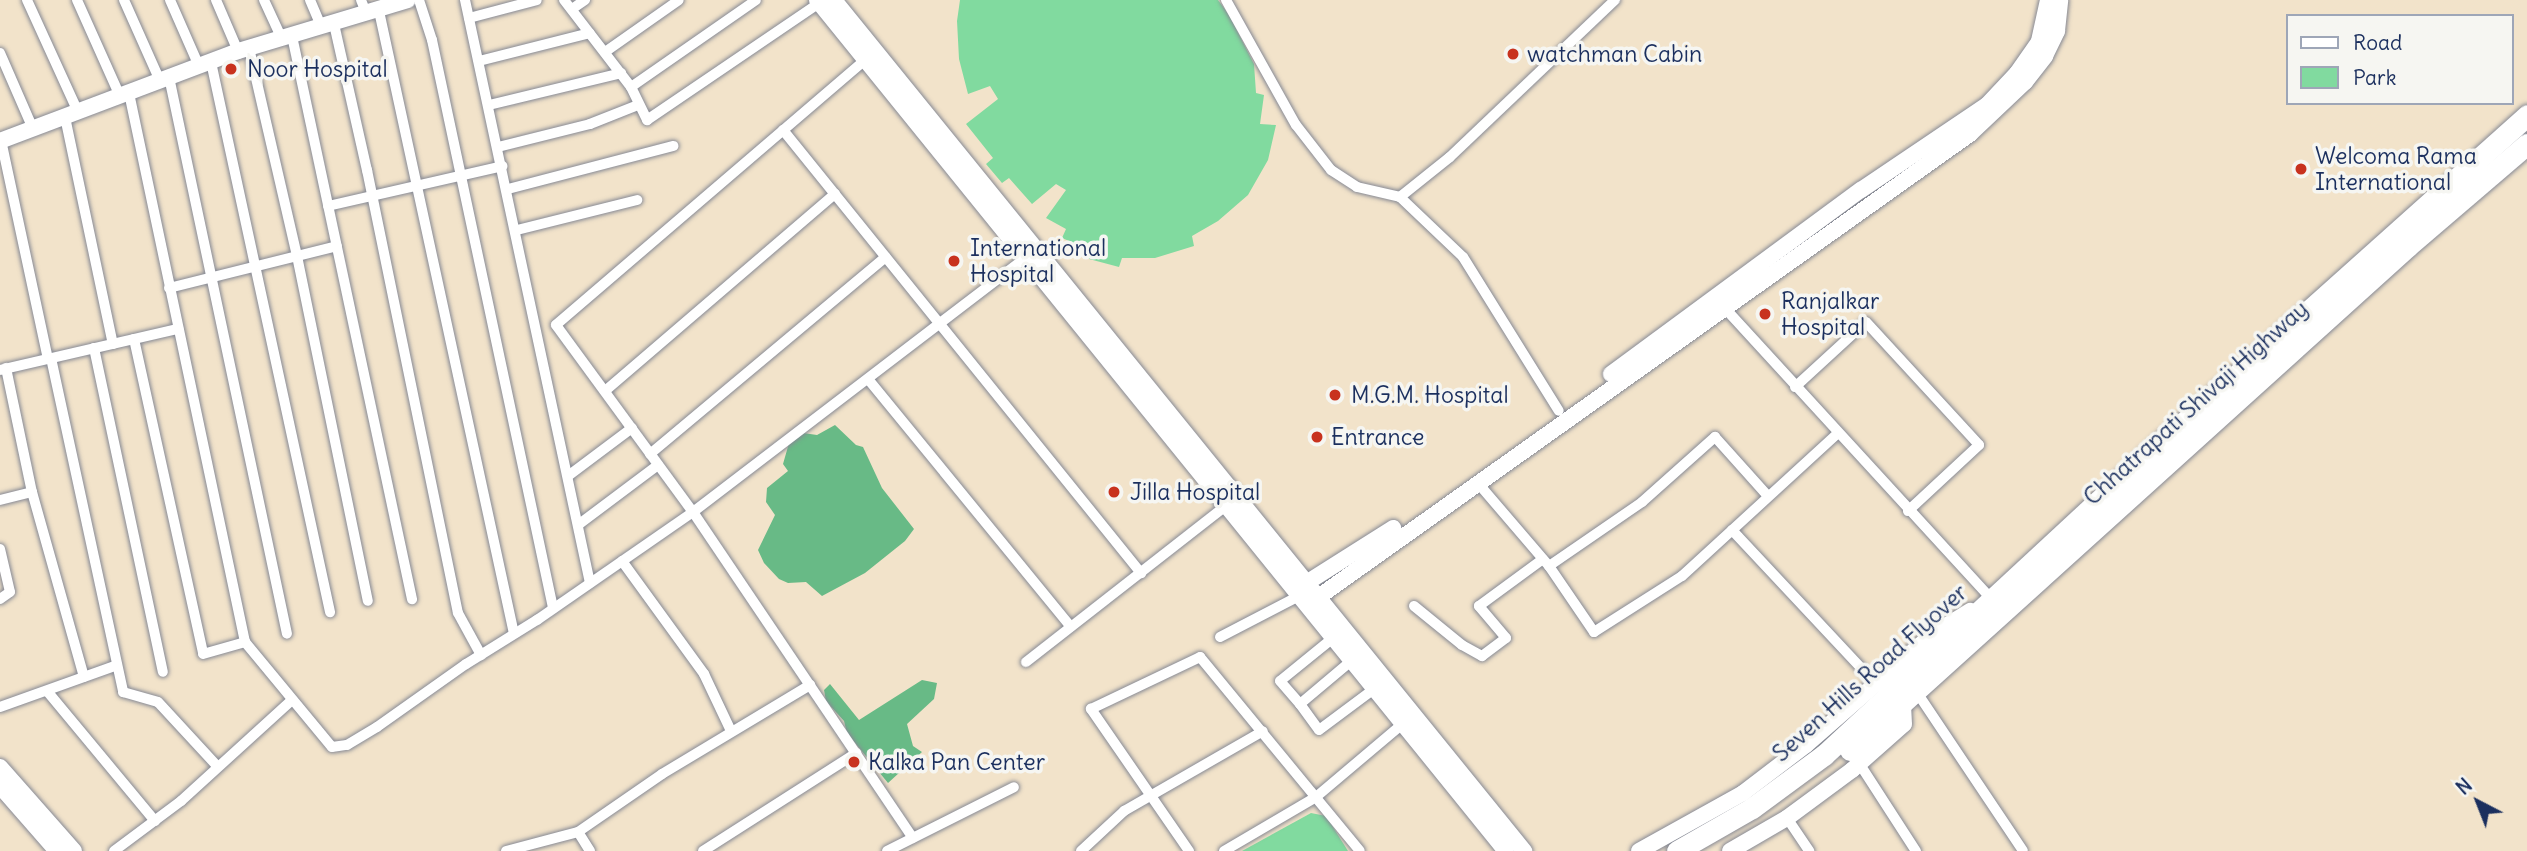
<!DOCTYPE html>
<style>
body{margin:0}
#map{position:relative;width:2527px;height:851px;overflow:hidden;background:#f2e3ca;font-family:Delius,sans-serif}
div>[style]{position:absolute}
.green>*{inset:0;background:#81da9f}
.forest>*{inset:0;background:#68ba86}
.roads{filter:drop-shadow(0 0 2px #868994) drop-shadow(0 0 2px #868994)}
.street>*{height:10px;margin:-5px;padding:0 5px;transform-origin:5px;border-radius:5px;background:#fff}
.secondary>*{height:16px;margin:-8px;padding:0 8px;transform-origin:8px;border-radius:8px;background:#fff}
.highway>*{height:21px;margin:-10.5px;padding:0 10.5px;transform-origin:10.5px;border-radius:10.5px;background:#fff}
.dots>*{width:19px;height:19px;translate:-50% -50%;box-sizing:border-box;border:4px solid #f6f6f2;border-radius:50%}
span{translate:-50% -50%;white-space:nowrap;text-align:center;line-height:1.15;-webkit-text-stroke:7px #f6f6f2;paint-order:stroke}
.poi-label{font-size:23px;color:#1b2f5e}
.left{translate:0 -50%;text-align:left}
.street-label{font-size:23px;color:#1b2f5e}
.legend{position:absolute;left:2286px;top:14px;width:228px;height:91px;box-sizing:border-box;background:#f6f6f2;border:2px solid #9ea6b7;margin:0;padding:9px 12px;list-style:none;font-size:21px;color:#1b2f5e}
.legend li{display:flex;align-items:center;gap:14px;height:35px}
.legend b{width:35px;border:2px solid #9ea6b7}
.north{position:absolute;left:2443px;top:767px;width:70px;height:70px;-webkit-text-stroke:5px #f6f6f2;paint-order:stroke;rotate:318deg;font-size:19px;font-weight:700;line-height:28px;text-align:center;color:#1b2f5e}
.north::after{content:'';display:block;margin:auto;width:24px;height:32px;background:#1b2f5e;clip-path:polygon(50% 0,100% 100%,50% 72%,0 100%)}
</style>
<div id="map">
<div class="green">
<i style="clip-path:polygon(960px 0,1218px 0,1229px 15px,1254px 64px,1256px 93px,1264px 95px,1260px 124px,1276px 125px,1268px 160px,1248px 195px,1218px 221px,1192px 236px,1194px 246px,1155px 258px,1122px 258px,1119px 267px,1089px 259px,1090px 250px,1062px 238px,1066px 229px,1046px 218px,1066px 190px,1056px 184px,1032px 204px,1009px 178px,1002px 183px,986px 164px,993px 158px,966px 124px,998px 99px,990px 86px,968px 94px,959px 59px,957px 21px)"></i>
<i style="clip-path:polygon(1311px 813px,1326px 816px,1348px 851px,1242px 851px)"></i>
</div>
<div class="forest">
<i style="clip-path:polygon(835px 425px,856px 445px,863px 447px,882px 488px,914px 529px,905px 541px,865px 573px,822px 596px,806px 582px,788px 583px,779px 579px,764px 563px,758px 550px,775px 515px,766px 502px,767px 488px,788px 471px,783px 464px,789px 443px,803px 433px,817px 435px)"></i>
<i style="clip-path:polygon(922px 680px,937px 683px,934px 699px,907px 724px,913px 746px,922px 752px,888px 783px,847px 733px,844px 721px,826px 701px,824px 690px,830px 684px,859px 720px)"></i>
</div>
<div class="roads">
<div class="street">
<i style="left:27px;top:0;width:123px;rotate:65.5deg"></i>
<i style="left:77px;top:0;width:105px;rotate:65.9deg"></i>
<i style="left:124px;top:0;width:89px;rotate:66deg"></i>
<i style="left:170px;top:0;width:72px;rotate:66.3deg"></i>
<i style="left:216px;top:0;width:56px;rotate:66.7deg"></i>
<i style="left:264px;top:0;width:43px;rotate:65.2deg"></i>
<i style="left:310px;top:0;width:30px;rotate:67deg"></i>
<i style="left:361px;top:0;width:16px;rotate:68deg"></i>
<i style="left:419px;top:0;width:42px;rotate:72deg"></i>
<i style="left:432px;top:40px;width:581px;rotate:77.97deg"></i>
<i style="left:465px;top:0;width:596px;rotate:77.9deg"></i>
<i style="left:564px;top:0;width:110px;rotate:52.4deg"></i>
<i style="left:631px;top:87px;width:37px;rotate:64deg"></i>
<i style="left:647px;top:120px;width:208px;rotate:-34.2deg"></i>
<i style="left:1226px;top:0;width:143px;rotate:60.8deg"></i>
<i style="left:1296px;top:125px;width:57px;rotate:52.1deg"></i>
<i style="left:1331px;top:170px;width:31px;rotate:33deg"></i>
<i style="left:1357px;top:187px;width:44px;rotate:13.1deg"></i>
<i style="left:1400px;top:197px;width:87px;rotate:43.6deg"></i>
<i style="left:1463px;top:257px;width:181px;rotate:58.1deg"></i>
<i style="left:572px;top:9px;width:16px;rotate:-35deg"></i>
<i style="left:379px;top:11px;width:637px;rotate:77.77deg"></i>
<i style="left:469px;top:18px;width:70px;rotate:-14.8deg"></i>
<i style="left:334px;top:24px;width:150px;rotate:77.3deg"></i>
<i style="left:367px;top:170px;width:452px;rotate:78.4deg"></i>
<i style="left:458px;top:613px;width:48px;rotate:61.3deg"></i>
<i style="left:292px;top:36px;width:576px;rotate:77.97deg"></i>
<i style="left:249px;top:48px;width:213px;rotate:77deg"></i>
<i style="left:297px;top:256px;width:352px;rotate:78.4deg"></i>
<i style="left:605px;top:52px;width:90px;rotate:-35.1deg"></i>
<i style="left:0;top:53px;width:83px;rotate:66.5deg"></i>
<i style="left:865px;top:60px;width:407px;rotate:139.4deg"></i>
<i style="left:556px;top:325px;width:232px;rotate:53.8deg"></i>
<i style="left:693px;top:512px;width:393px;rotate:56deg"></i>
<i style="left:479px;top:61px;width:114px;rotate:-14.2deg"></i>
<i style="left:211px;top:62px;width:563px;rotate:77.79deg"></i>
<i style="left:169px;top:77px;width:569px;rotate:78.04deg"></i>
<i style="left:631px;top:87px;width:152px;rotate:-34.8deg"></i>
<i style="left:129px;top:93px;width:561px;rotate:78.07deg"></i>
<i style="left:245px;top:642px;width:136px;rotate:50.4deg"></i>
<i style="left:332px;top:747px;width:15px;rotate:-8deg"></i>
<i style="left:347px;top:745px;width:35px;rotate:-31deg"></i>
<i style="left:377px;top:727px;width:109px;rotate:-35.3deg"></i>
<i style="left:466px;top:664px;width:84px;rotate:-31.8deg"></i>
<i style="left:537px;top:620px;width:190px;rotate:-34.7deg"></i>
<i style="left:693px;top:512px;width:425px;rotate:-37.4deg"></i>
<i style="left:489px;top:105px;width:136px;rotate:-13.6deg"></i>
<i style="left:65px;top:117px;width:232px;rotate:78.1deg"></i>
<i style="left:783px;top:130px;width:570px;rotate:51.06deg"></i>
<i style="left:1px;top:140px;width:224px;rotate:77.9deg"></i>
<i style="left:498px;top:147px;width:95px;rotate:-14deg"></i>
<i style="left:590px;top:124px;width:52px;rotate:-21.6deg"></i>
<i style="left:508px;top:189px;width:171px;rotate:-14.6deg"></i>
<i style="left:1400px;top:197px;width:64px;rotate:-38.7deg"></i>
<i style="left:1450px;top:157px;width:228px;rotate:-43.6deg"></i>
<i style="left:328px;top:206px;width:179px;rotate:-12.9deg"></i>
<i style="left:517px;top:230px;width:124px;rotate:-14deg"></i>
<i style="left:169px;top:288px;width:173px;rotate:-14deg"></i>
<i style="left:1722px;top:305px;width:398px;rotate:47.5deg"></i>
<i style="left:134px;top:339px;width:322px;rotate:77.6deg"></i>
<i style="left:203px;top:654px;width:44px;rotate:-15.9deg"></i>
<i style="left:94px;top:348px;width:331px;rotate:78deg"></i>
<i style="left:51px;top:358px;width:342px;rotate:77.8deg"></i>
<i style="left:123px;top:692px;width:36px;rotate:16deg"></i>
<i style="left:158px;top:702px;width:88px;rotate:47.3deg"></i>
<i style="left:6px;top:368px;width:127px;rotate:78.2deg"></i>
<i style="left:32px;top:492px;width:192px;rotate:74.3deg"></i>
<i style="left:0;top:370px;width:183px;rotate:-13deg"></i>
<i style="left:868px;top:379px;width:320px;rotate:50.7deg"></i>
<i style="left:1795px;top:387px;width:96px;rotate:-42.5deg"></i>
<i style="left:1866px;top:322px;width:167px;rotate:47.4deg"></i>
<i style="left:1979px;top:445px;width:97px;rotate:137.1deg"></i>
<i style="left:605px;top:391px;width:303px;rotate:-40.6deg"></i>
<i style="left:650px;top:454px;width:307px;rotate:-39.9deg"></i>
<i style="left:568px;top:476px;width:80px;rotate:-36.9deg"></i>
<i style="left:1477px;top:482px;width:111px;rotate:49.4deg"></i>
<i style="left:1549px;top:566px;width:80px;rotate:55.7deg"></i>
<i style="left:1594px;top:632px;width:104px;rotate:-32.5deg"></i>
<i style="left:1682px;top:576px;width:210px;rotate:-42.5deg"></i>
<i style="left:0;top:500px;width:33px;rotate:-14deg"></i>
<i style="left:578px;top:525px;width:100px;rotate:-36.9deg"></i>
<i style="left:1732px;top:530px;width:211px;rotate:46.9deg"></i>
<i style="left:0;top:549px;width:44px;rotate:76.9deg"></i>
<i style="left:10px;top:592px;width:12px;rotate:145deg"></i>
<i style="left:622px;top:561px;width:140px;rotate:54deg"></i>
<i style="left:704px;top:674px;width:63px;rotate:64.7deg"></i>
<i style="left:1549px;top:566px;width:113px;rotate:-34.5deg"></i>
<i style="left:1642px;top:502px;width:98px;rotate:-41.7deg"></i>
<i style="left:1715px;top:437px;width:79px;rotate:48.1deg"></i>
<i style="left:1414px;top:606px;width:62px;rotate:39.1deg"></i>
<i style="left:1462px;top:645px;width:23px;rotate:29deg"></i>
<i style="left:1482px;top:656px;width:30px;rotate:-37deg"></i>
<i style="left:1506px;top:638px;width:42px;rotate:-130.2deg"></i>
<i style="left:1479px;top:606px;width:79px;rotate:-36.3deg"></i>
<i style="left:1220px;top:637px;width:89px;rotate:-27.4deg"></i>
<i style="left:1333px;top:638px;width:68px;rotate:140.9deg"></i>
<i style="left:1280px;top:681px;width:30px;rotate:49deg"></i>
<i style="left:1300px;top:704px;width:67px;rotate:-40.1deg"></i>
<i style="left:1026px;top:662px;width:254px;rotate:-38deg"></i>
<i style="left:47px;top:691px;width:169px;rotate:50.3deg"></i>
<i style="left:1916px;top:691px;width:192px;rotate:56.2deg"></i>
<i style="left:1300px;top:704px;width:32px;rotate:54deg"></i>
<i style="left:1319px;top:730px;width:69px;rotate:-36.7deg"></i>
<i style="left:0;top:707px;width:124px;rotate:-19.7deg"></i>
<i style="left:1859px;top:763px;width:105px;rotate:57.1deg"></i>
<i style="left:1787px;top:818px;width:40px;rotate:56deg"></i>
<i style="left:114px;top:851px;width:84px;rotate:-36.7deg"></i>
<i style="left:181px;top:801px;width:150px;rotate:-42.3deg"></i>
<i style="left:506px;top:851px;width:74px;rotate:-14.8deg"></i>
<i style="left:590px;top:851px;width:22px;rotate:-122deg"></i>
<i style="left:578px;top:832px;width:102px;rotate:-34.6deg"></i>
<i style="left:662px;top:774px;width:173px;rotate:-31deg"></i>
<i style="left:703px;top:851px;width:182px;rotate:-32.6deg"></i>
<i style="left:887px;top:851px;width:142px;rotate:-26.7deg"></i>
<i style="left:1081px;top:851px;width:59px;rotate:-42.9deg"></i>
<i style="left:1124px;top:811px;width:160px;rotate:-29.9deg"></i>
<i style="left:1189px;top:851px;width:173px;rotate:-124.6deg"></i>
<i style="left:1091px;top:709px;width:121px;rotate:-25.5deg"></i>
<i style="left:1200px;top:657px;width:251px;rotate:50.5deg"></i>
<i style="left:1224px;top:851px;width:107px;rotate:-30.4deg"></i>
<i style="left:1316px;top:797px;width:118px;rotate:-40.2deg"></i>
</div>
<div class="secondary">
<i style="left:817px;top:0;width:1095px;rotate:51.01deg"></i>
<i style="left:834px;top:0;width:1096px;rotate:50.96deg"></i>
<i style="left:0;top:141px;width:254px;rotate:-20.7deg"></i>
<i style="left:238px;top:51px;width:177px;rotate:-16.7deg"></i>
<i style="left:1611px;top:374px;width:310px;rotate:-36.4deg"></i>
<i style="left:1861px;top:190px;width:152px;rotate:-34deg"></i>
<i style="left:1987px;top:105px;width:44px;rotate:-46.8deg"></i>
<i style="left:2017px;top:73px;width:39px;rotate:-55deg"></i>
<i style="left:2039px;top:41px;width:42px;rotate:-77.6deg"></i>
<i style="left:1297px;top:589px;width:114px;rotate:-32.4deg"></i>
<i style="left:1310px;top:603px;width:810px;rotate:-35.4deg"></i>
<i style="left:1970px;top:134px;width:76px;rotate:-43.4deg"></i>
<i style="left:2025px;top:82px;width:33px;rotate:-52deg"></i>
<i style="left:2045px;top:56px;width:28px;rotate:-64deg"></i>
<i style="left:2057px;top:31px;width:31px;rotate:-84deg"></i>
<i style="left:0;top:767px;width:112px;rotate:48.6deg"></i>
<i style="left:0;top:786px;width:86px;rotate:48.8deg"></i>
<i style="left:1639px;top:851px;width:119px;rotate:-29.1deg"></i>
<i style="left:1743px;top:793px;width:79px;rotate:-37.3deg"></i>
<i style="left:1806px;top:745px;width:169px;rotate:-41.2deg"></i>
<i style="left:1933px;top:634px;width:44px;rotate:-31.9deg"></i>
<i style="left:1730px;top:851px;width:66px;rotate:-30.1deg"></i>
<i style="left:1787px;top:818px;width:81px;rotate:-36.4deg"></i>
<i style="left:1852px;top:770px;width:69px;rotate:-41.5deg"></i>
<i style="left:1904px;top:724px;width:22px;rotate:-93deg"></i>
</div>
<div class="highway">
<i style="left:1850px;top:750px;width:752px;rotate:-42.09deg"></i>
<i style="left:2408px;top:246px;width:157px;rotate:-40.6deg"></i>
<i style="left:1677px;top:851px;width:86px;rotate:-29.8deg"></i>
<i style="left:1752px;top:808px;width:89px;rotate:-36.4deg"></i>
<i style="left:1824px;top:755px;width:462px;rotate:-42.8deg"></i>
<i style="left:2163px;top:441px;width:489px;rotate:-41.8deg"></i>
</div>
</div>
<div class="dots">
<i style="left:1513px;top:54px;background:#c8321e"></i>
<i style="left:231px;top:69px;background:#c8321e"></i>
<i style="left:2301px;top:169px;background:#c8321e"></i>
<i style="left:954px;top:261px;background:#c8321e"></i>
<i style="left:1765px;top:314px;background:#c8321e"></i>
<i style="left:1335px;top:395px;background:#c8321e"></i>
<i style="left:1317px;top:437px;background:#c8321e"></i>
<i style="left:1114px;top:492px;background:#c8321e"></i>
<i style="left:854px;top:762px;background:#c8321e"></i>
</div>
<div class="poi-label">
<span class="left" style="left:1527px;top:54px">watchman Cabin</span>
<span class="left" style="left:247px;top:69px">Noor Hospital</span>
<span class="left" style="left:2315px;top:169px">Welcoma Rama<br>International</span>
<span class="left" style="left:970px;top:261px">International<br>Hospital</span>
<span class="left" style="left:1781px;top:314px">Ranjalkar<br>Hospital</span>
<span class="left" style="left:1351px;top:395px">M.G.M. Hospital</span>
<span class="left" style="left:1331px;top:437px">Entrance</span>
<span class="left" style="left:1130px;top:492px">Jilla Hospital</span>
<span class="left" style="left:868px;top:762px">Kalka Pan Center</span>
</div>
<div class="street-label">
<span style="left:2196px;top:403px;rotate:-42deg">Chhatrapati Shivaji Highway</span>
<span style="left:1870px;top:673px;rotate:-42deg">Seven Hills Road Flyover</span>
</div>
<ul class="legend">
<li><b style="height:9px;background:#fff"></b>Road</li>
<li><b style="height:19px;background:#81da9f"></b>Park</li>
</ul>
<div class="north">N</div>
</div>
